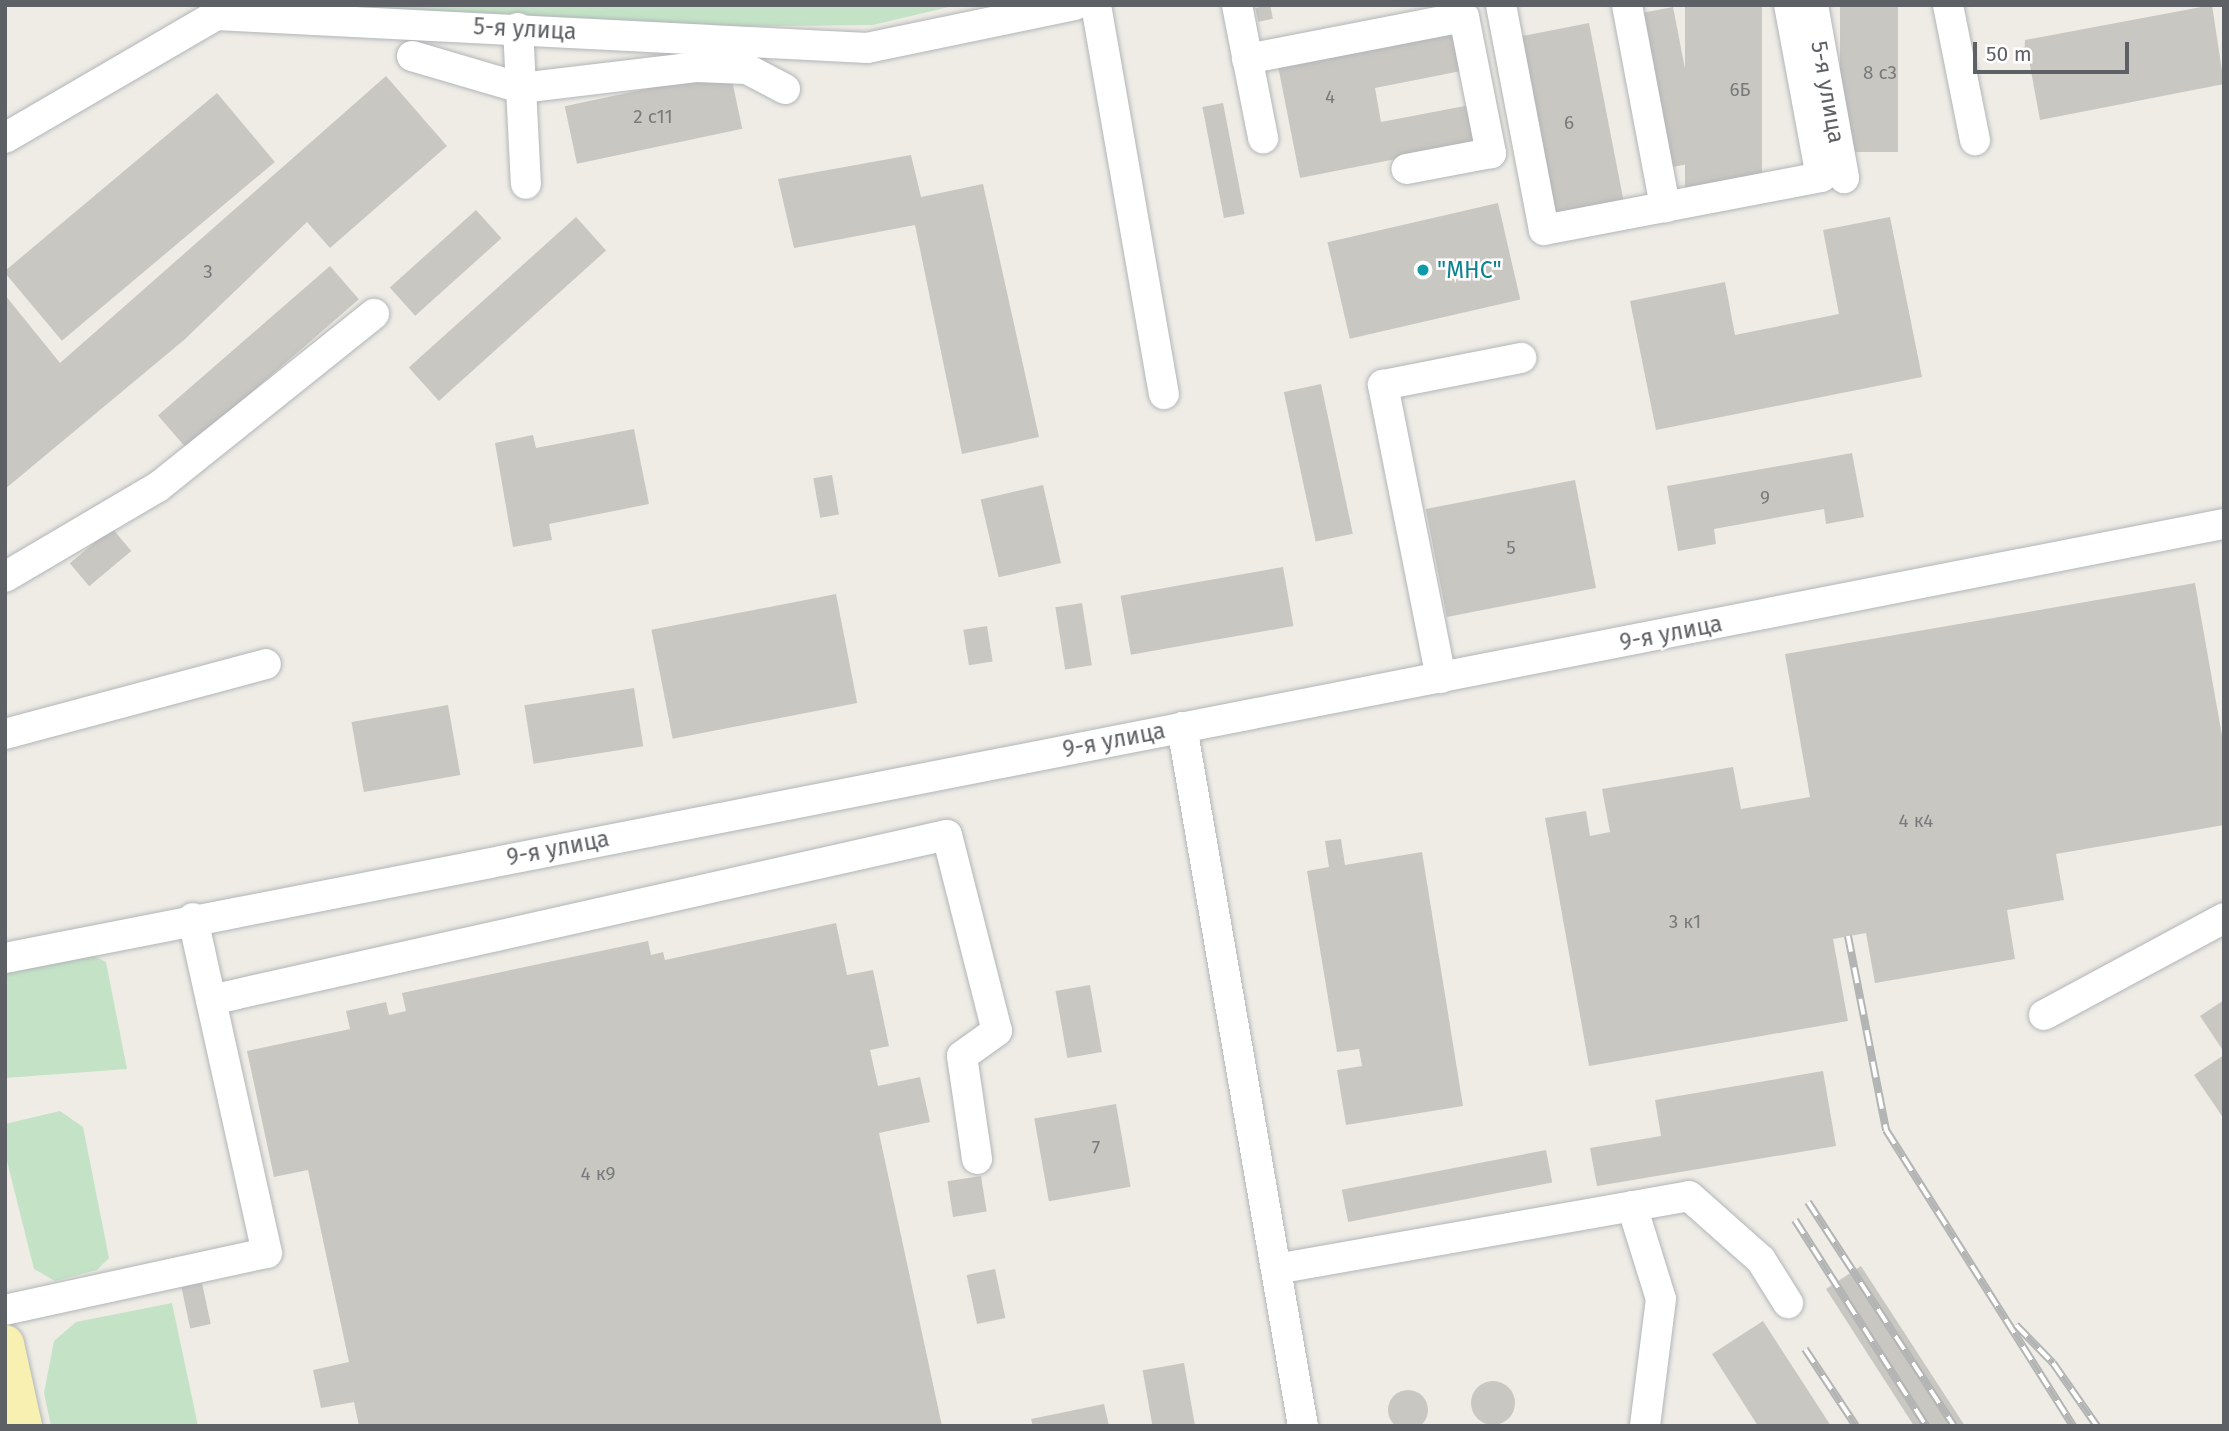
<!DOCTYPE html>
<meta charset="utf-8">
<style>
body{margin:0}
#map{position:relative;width:2229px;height:1431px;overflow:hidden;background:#eeece5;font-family:"Fira Sans",sans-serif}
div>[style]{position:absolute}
.green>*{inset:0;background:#c4e3c6}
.building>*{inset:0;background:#c9c7c2;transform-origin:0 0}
.round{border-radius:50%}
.roads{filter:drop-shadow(0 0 2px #b2b5b9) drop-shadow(0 0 2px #b2b5b9)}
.minor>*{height:30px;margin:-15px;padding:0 15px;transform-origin:15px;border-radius:15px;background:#fff}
.major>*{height:38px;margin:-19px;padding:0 19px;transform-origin:19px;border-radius:19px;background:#f8f0b0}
.rail>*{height:8px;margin-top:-4px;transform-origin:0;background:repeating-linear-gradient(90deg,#fff 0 16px,#b3b4b4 0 32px);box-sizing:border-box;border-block:2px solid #b3b4b4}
.dots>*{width:19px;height:19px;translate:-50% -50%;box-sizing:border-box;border:4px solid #fff;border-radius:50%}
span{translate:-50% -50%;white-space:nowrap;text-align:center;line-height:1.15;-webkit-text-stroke:5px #fff;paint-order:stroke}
.number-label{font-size:19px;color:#787a7c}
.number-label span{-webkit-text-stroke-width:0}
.street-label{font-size:23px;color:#5d6064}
.culture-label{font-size:23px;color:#0d838f}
.left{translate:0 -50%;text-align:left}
.frame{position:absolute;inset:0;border:7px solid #5d6064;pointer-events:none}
.scale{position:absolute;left:1973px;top:42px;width:156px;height:32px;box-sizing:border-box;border:4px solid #5d6064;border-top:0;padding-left:9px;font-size:21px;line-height:24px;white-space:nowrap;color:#5d6064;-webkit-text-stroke:5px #fff;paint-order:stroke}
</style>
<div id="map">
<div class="green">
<i style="clip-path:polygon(307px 5px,957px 5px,873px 25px,690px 27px)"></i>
<i style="clip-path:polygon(92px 955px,106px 962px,127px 1069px,5px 1078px,5px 969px)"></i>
<i style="clip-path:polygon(60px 1111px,83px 1127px,109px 1258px,97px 1270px,55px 1281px,34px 1269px,5px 1153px,5px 1124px)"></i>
<i style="clip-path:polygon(172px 1303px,198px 1426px,51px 1426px,44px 1393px,54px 1341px,76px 1322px)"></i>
</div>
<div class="building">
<i style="left:1270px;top:5px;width:14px;height:15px;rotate:78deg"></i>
<i style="left:1685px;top:5px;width:77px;height:188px"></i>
<i style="left:1840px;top:5px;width:58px;height:147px"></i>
<i style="clip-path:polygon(2212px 5px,2224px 84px,2040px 120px,2029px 60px,2024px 61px,2025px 40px)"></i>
<i style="left:1673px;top:7px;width:157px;height:32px;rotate:79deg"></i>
<i style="left:1589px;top:23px;width:188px;height:76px;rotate:79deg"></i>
<i style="clip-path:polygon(1458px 30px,1466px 70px,1375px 88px,1381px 122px,1470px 105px,1477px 143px,1300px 178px,1278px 66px)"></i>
<i style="left:730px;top:71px;width:59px;height:169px;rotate:78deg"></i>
<i style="clip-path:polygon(386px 76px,447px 146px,330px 248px,307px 222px,184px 340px,5px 489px,5px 295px,60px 363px)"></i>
<i style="left:217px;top:93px;width:90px;height:278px;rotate:50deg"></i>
<i style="left:1223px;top:103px;width:113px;height:21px;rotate:79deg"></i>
<i style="clip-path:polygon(911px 155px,921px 197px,983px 184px,1039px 437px,962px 454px,915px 225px,794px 248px,778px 179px)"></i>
<i style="left:1498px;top:203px;width:99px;height:175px;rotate:77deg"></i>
<i style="left:476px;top:210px;width:38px;height:116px;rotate:48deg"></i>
<i style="left:576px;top:217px;width:45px;height:225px;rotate:48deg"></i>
<i style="clip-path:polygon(1890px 217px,1922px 377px,1656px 430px,1630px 301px,1725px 282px,1735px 335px,1839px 314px,1823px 230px)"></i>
<i style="left:330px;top:266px;width:44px;height:228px;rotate:49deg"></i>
<i style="left:1321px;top:384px;width:153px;height:38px;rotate:78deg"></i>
<i style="clip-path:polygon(634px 429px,649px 504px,549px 524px,552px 540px,513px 547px,495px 443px,533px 435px,536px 448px)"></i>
<i style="clip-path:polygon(1852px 453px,1864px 517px,1826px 524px,1824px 509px,1714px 529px,1716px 544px,1678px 551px,1667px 486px)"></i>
<i style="left:832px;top:475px;width:40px;height:19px;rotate:80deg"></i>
<i style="left:1575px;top:480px;width:110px;height:152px;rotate:79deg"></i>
<i style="left:1043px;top:485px;width:80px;height:64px;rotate:77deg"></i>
<i style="left:112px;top:528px;width:30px;height:55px;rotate:50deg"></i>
<i style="left:1283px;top:567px;width:60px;height:165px;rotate:80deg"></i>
<i style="clip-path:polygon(2195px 583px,2224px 747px,2224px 825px,2056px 854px,2064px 900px,2007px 910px,2015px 959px,1875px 983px,1866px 933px,1833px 939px,1848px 1021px,1589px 1066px,1545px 818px,1586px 811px,1590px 836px,1610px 832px,1602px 789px,1733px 767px,1741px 809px,1810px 797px,1785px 654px)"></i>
<i style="left:836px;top:594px;width:111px;height:188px;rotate:79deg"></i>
<i style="left:1082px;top:603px;width:63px;height:27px;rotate:81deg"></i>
<i style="left:987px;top:626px;width:36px;height:24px;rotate:81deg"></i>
<i style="left:634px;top:688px;width:59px;height:111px;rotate:81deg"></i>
<i style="left:448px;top:705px;width:71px;height:98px;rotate:80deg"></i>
<i style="clip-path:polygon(1341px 839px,1345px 865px,1422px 852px,1463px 1106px,1346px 1125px,1337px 1070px,1362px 1066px,1359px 1049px,1337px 1052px,1307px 871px,1329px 867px,1325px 841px)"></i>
<i style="clip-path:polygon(836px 923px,847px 975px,873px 970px,889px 1046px,870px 1050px,878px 1086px,920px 1077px,930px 1122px,879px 1133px,942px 1426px,359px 1426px,354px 1402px,321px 1408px,313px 1370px,349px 1362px,308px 1170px,274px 1177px,247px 1051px,350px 1029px,346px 1011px,386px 1002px,389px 1015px,406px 1011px,402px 993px,648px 941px,651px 955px,663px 952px,665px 960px)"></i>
<i style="left:1090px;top:985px;width:68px;height:35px;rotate:80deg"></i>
<i style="clip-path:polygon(2224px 1000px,2224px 1052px,2200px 1016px)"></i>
<i style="clip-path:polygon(2224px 1055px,2224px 1119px,2194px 1075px)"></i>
<i style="clip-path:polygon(1823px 1071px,1836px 1146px,1597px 1186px,1590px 1148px,1661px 1136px,1655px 1100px)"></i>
<i style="left:1116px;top:1104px;width:84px;height:83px;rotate:80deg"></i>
<i style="left:1546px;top:1150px;width:33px;height:208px;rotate:79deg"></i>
<i style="left:981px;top:1176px;width:36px;height:34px;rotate:81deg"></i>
<i style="clip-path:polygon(1861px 1266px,1965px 1426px,1914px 1426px,1826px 1289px)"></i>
<i style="left:995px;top:1269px;width:50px;height:29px;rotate:78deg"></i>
<i style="left:202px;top:1283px;width:42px;height:21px;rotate:78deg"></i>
<i style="clip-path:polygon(1763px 1321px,1831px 1426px,1758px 1426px,1712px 1354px)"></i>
<i style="left:1184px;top:1363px;width:64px;height:42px;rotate:80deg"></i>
<i class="round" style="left:1471px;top:1381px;width:44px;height:44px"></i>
<i class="round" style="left:1388px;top:1390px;width:40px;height:40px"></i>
<i style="clip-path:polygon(1104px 1404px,1109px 1426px,1033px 1426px,1031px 1419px)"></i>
</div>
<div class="roads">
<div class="minor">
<i style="left:1096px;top:5px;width:395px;rotate:80.1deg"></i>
<i style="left:1237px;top:5px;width:136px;rotate:78.9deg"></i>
<i style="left:1501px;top:5px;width:229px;rotate:79.2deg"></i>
<i style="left:1544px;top:230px;width:282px;rotate:-10.8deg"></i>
<i style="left:1821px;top:177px;width:175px;rotate:-100.5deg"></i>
<i style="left:1627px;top:5px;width:206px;rotate:79.3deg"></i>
<i style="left:1813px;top:5px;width:176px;rotate:79.8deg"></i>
<i style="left:1948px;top:5px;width:138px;rotate:78.7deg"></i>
<i style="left:518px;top:28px;width:156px;rotate:87.1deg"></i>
<i style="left:412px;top:56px;width:114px;rotate:16.4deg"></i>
<i style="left:521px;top:88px;width:176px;rotate:-6.8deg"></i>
<i style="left:696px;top:67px;width:51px;rotate:2.2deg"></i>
<i style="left:747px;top:69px;width:43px;rotate:27.8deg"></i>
<i style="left:1247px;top:59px;width:221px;rotate:-11deg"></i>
<i style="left:1464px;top:17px;width:139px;rotate:78.8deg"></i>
<i style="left:1491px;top:153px;width:86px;rotate:169.3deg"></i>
<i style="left:5px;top:138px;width:244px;rotate:-30.2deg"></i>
<i style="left:216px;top:15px;width:652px;rotate:2.9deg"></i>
<i style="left:867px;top:48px;width:212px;rotate:-11.7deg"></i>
<i style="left:5px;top:577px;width:178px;rotate:-30.5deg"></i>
<i style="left:158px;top:487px;width:277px;rotate:-38.7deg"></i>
<i style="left:1441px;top:678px;width:299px;rotate:-101.2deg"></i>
<i style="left:1383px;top:385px;width:141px;rotate:-11.1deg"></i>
<i style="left:1182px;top:727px;width:709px;rotate:80.18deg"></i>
<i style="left:5px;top:734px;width:270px;rotate:-15deg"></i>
<i style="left:5px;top:958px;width:2261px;rotate:-11.07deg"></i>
<i style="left:211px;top:1000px;width:754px;rotate:-12.64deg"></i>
<i style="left:947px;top:835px;width:202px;rotate:75.7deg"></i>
<i style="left:997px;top:1031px;width:43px;rotate:144.5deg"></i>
<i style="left:962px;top:1056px;width:104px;rotate:81.7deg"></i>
<i style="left:2044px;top:1015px;width:204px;rotate:-28.3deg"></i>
<i style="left:1632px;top:1206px;width:97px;rotate:72.7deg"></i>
<i style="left:1661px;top:1299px;width:128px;rotate:97.2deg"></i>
<i style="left:1276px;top:1269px;width:419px;rotate:-10deg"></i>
<i style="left:1689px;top:1196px;width:96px;rotate:41.6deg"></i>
<i style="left:1761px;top:1260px;width:51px;rotate:57.9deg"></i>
<i style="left:5px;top:1310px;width:268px;rotate:-12.3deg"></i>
<i style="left:267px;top:1253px;width:343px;rotate:-102.5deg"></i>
</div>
<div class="major">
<i style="left:5px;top:1344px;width:84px;rotate:77.6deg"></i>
</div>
</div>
<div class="rail">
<i style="left:1848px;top:936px;width:198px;rotate:78.9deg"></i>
<i style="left:1886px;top:1130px;width:350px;rotate:57.7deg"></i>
<i style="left:1808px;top:1202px;width:267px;rotate:56.9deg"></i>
<i style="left:1795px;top:1220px;width:244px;rotate:57.5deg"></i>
<i style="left:2016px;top:1325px;width:53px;rotate:45.8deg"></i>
<i style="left:2053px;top:1363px;width:77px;rotate:55.1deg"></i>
<i style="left:1805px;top:1349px;width:92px;rotate:56.5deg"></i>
</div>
<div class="dots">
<i style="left:1423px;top:270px;background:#0f9aa8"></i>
</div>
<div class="number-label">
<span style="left:1880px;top:73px">8 с3</span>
<span style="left:1740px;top:90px">6Б</span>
<span style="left:1330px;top:97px">4</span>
<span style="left:653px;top:117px">2 с11</span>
<span style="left:1569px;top:123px">6</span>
<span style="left:208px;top:272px">3</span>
<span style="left:1765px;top:498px">9</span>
<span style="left:1511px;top:548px">5</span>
<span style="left:1916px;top:821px">4 к4</span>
<span style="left:1685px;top:922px">3 к1</span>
<span style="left:1096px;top:1148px">7</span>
<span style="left:598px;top:1174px">4 к9</span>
</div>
<div class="street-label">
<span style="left:525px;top:29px;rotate:3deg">5-я улица</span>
<span style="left:1828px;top:92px;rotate:80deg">5-я улица</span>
<span style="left:1671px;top:633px;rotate:-11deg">9-я улица</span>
<span style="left:1114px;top:740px;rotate:-11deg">9-я улица</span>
<span style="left:558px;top:848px;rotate:-11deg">9-я улица</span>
</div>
<div class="culture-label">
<span class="left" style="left:1437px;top:270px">"МНС"</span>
</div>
<div class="frame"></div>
<div class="scale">50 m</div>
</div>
